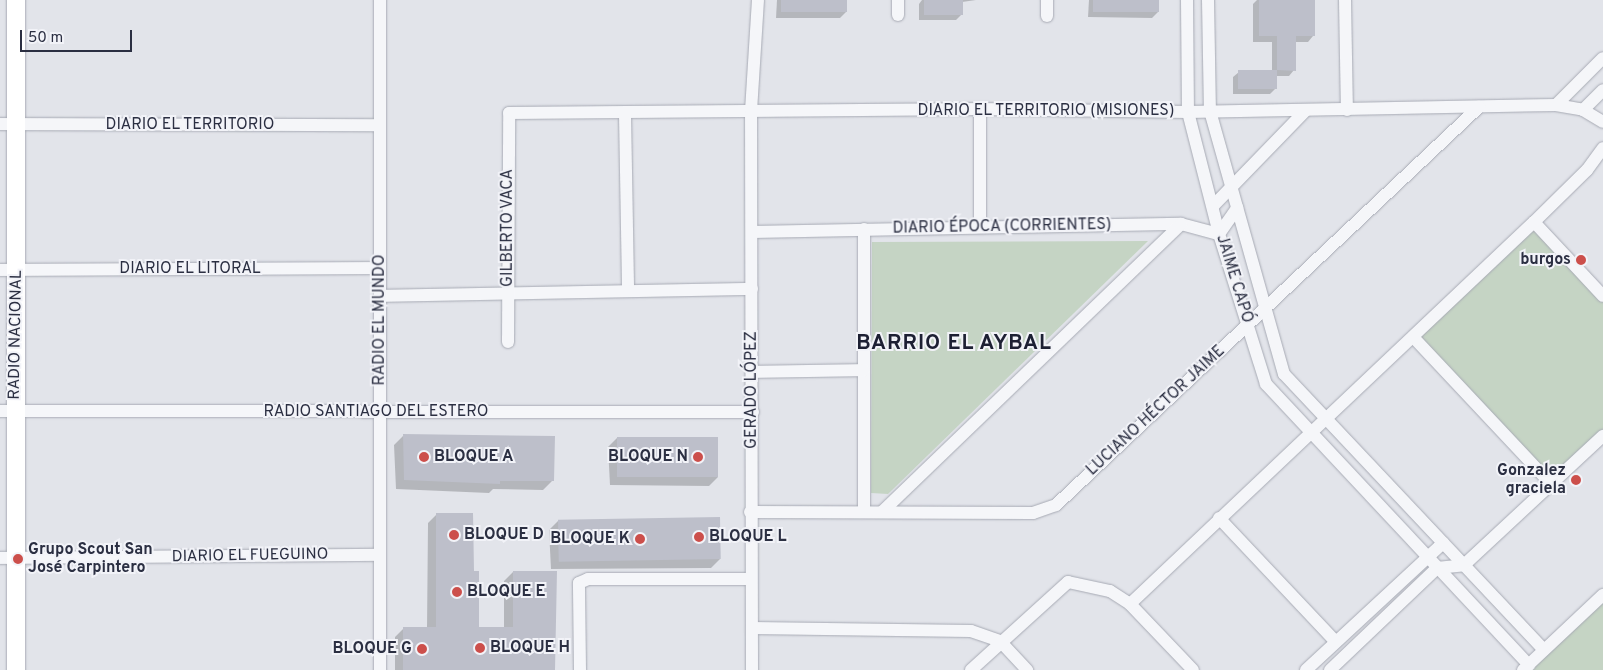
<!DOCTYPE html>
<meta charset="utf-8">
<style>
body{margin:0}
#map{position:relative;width:1603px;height:670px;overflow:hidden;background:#e2e4ea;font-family:Overpass,sans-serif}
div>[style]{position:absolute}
.green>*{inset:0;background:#c5d4c4}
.shadow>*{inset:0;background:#0003}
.building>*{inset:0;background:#bdbfca;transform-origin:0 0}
.roads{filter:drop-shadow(0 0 1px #a7aab4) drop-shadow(0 0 1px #a7aab4)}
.street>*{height:12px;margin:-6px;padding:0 6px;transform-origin:6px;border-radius:6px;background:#f5f6f9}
.secondary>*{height:18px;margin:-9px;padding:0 9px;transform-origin:9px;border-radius:9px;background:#fff}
.dots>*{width:14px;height:14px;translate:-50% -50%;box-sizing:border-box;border:2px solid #f2f3f8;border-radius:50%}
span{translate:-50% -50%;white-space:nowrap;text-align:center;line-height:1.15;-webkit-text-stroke:4px #f2f3f8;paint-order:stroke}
.street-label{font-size:16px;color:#2b2f42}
.poi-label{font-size:16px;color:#2b2f42;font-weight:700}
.right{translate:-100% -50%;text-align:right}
.left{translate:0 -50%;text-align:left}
.district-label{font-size:21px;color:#1d2033;font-weight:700;letter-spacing:1px}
.scale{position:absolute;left:20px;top:30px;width:112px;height:22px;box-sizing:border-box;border:2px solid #2b2f42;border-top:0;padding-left:6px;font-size:15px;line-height:18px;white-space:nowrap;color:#2b2f42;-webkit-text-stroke:4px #f2f3f8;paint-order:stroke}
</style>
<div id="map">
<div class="green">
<i style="clip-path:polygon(1533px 224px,1603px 296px,1603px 436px,1552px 484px,1415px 337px)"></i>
<i style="clip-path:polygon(1148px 241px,888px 494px,871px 493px,872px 242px)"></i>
<i style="clip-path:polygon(1603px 596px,1603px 670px,1524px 670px)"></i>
</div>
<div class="shadow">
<i style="clip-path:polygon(777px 0,846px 0,846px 12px,840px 18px,776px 18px)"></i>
<i style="clip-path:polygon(922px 0,976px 0,962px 2px,962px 14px,956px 20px,919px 20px,919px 4px)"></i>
<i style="clip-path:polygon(1158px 0,1158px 12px,1152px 18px,1088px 17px,1089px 0)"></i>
<i style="clip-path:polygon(1257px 0,1313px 0,1313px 36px,1308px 42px,1294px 42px,1294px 70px,1289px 76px,1276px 76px,1276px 88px,1270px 94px,1233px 94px,1233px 77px,1239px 72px,1272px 72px,1272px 42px,1253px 42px,1253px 4px)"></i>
<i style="clip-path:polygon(403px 436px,552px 481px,543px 490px,493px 489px,489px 493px,396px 489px,394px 445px)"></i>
<i style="clip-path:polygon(617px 438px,718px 477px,709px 486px,610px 485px,608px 447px)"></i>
<i style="clip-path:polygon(437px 514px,473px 572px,478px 628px,504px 628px,504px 581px,513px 572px,554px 670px,395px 670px,395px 637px,404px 628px,427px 628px,428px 523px)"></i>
<i style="clip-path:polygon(558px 521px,720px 559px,711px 568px,551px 569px,549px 530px)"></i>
</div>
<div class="building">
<i style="left:781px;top:0;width:66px;height:12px"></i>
<i style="left:924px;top:0;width:39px;height:15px"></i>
<i style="left:1093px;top:0;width:66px;height:12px"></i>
<i style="clip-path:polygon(1259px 0,1315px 0,1315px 36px,1296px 36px,1296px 71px,1277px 70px,1277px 36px,1259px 36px)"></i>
<i style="left:1238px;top:70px;width:39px;height:19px"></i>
<i style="clip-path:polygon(403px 434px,555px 436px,554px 481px,500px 481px,500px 484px,404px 480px)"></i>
<i style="left:617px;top:437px;width:101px;height:40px"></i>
<i style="clip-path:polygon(436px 513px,473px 513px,474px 571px,479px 571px,479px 627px,513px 627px,513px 571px,557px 571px,555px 670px,403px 670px,403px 627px,436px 627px)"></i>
<i style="left:720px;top:517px;width:42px;height:162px;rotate:89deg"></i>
</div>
<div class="roads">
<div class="street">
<i style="left:898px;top:0;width:15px;rotate:90deg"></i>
<i style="left:1187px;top:0;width:112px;rotate:89.5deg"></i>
<i style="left:1188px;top:112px;width:126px;rotate:75.7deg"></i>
<i style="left:1219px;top:234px;width:157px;rotate:72.6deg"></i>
<i style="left:1266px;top:384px;width:385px;rotate:46.9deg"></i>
<i style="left:1208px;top:0;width:111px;rotate:89deg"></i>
<i style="left:1210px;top:111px;width:273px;rotate:74.3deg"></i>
<i style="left:1284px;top:374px;width:379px;rotate:46.7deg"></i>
<i style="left:1345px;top:0;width:110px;rotate:89deg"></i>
<i style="left:1047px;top:16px;width:16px;rotate:-90deg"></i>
<i style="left:1556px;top:105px;width:66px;rotate:-45deg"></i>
<i style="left:1583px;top:110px;width:28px;rotate:-45deg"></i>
<i style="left:625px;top:114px;width:177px;rotate:89deg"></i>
<i style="left:0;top:124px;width:380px;rotate:0.2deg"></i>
<i style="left:1214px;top:205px;width:132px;rotate:-45.9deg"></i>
<i style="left:1534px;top:222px;width:101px;rotate:47deg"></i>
<i style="left:980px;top:227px;width:118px;rotate:-90deg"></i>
<i style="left:864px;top:229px;width:282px;rotate:90deg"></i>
<i style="left:752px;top:232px;width:429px;rotate:-1.1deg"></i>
<i style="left:1181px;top:224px;width:39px;rotate:15deg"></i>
<i style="left:1219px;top:234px;width:32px;rotate:-55deg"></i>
<i style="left:0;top:270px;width:380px;rotate:-0.3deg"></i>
<i style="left:380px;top:296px;width:372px;rotate:-1.1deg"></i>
<i style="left:1414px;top:338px;width:202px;rotate:46.8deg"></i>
<i style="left:508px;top:342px;width:229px;rotate:-89.7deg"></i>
<i style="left:509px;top:113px;width:471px;rotate:-0.5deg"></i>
<i style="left:980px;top:109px;width:208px;rotate:0.8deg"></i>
<i style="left:1188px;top:112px;width:368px;rotate:-1.1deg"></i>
<i style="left:1556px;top:105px;width:27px;rotate:10deg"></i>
<i style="left:1583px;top:110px;width:23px;rotate:31deg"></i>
<i style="left:752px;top:372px;width:112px;rotate:-1deg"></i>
<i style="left:0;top:411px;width:753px;rotate:0.08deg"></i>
<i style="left:883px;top:511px;width:414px;rotate:-43.9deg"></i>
<i style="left:750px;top:512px;width:283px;rotate:0.2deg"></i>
<i style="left:1033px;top:513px;width:24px;rotate:-19deg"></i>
<i style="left:1056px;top:505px;width:581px;rotate:-43.26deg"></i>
<i style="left:1219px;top:518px;width:170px;rotate:46.7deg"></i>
<i style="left:0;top:558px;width:380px;rotate:-0.5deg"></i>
<i style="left:1130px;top:604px;width:556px;rotate:-43.4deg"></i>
<i style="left:1534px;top:222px;width:74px;rotate:-44.5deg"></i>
<i style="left:1587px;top:170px;width:27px;rotate:-54deg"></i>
<i style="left:752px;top:628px;width:219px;rotate:0.8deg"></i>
<i style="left:971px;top:631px;width:31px;rotate:19deg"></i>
<i style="left:1000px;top:641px;width:40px;rotate:47deg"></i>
<i style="left:380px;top:670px;width:670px;rotate:-90deg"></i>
<i style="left:580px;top:670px;width:87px;rotate:-90.7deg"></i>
<i style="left:579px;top:583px;width:10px;rotate:-24deg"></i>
<i style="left:588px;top:579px;width:162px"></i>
<i style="left:752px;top:670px;width:559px;rotate:-90.1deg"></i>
<i style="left:751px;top:111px;width:111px;rotate:-86.4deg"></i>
<i style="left:971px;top:670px;width:131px;rotate:-42.2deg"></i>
<i style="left:1068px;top:582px;width:43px;rotate:12.1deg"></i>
<i style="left:1110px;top:591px;width:24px;rotate:33deg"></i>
<i style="left:1130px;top:604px;width:91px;rotate:46.3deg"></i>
<i style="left:1306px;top:670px;width:187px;rotate:-42.8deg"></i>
<i style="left:1330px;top:670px;width:148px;rotate:-43.6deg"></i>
<i style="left:1437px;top:568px;width:27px;rotate:-6deg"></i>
<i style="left:1464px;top:565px;width:190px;rotate:-42.9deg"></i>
<i style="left:1523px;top:670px;width:110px;rotate:-43.2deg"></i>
</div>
<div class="secondary">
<i style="left:16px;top:670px;width:670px;rotate:-90deg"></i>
</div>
</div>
<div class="dots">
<i style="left:1581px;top:260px;background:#cc4f4b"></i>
<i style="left:424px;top:457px;background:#cc4f4b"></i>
<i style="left:698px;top:457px;background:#cc4f4b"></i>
<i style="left:1576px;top:480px;background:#cc4f4b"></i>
<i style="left:454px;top:535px;background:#cc4f4b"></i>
<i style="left:699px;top:537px;background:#cc4f4b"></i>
<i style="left:640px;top:539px;background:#cc4f4b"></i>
<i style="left:18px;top:559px;background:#cc4f4b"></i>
<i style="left:457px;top:592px;background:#cc4f4b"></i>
<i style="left:480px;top:648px;background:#cc4f4b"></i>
<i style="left:422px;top:649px;background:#cc4f4b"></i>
</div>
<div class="street-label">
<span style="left:1046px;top:111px">DIARIO EL TERRITORIO (MISIONES)</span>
<span style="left:190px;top:125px">DIARIO EL TERRITORIO</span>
<span style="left:1002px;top:227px;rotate:-1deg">DIARIO ÉPOCA (CORRIENTES)</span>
<span style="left:508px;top:228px;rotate:-90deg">GILBERTO VACA</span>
<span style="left:190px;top:269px">DIARIO EL LITORAL</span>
<span style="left:1234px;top:279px;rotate:73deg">JAIME CAPÓ</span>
<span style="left:380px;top:320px;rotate:-90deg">RADIO EL MUNDO</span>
<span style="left:16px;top:335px;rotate:-89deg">RADIO NACIONAL</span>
<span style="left:752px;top:390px;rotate:-90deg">GERADO LÓPEZ</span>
<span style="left:1156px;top:411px;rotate:-43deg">LUCIANO HÉCTOR JAIME</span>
<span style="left:376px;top:412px">RADIO SANTIAGO DEL ESTERO</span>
<span style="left:250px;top:556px;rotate:-1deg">DIARIO EL FUEGUINO</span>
</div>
<div class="poi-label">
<span class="right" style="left:1571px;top:260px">burgos</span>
<span class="left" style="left:434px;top:457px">BLOQUE A</span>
<span class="right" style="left:688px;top:457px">BLOQUE N</span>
<span class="right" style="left:1566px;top:480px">Gonzalez<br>graciela</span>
<span class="left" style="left:464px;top:535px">BLOQUE D</span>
<span class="left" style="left:709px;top:537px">BLOQUE L</span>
<span class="right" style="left:630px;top:539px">BLOQUE K</span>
<span class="left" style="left:28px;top:559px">Grupo Scout San<br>José Carpintero</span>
<span class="left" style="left:467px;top:592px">BLOQUE E</span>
<span class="left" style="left:490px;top:648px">BLOQUE H</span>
<span class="right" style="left:412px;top:649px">BLOQUE G</span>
</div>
<div class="district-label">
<span style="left:954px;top:344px">BARRIO EL AYBAL</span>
</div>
<div class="scale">50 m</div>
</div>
